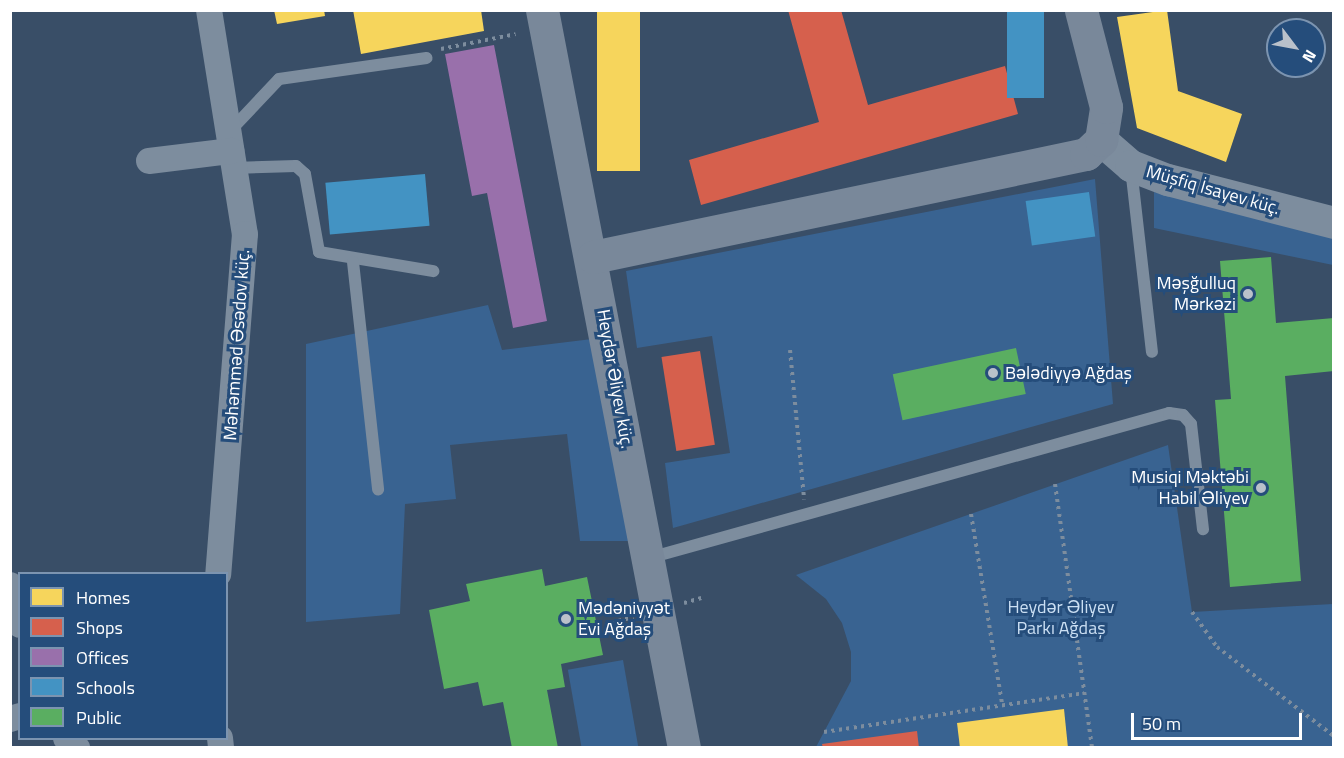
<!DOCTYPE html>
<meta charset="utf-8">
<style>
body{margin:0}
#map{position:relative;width:1344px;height:758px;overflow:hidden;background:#394e67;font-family:"Titillium Web",sans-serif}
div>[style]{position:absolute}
.green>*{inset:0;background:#396391;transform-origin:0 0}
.homes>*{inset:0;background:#f6d55c;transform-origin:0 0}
.shops>*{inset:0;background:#d6604d;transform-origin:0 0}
.offices>*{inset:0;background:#9970ab}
.schools>*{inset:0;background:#4393c3;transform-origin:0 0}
.public>*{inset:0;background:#5aae61;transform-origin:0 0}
.path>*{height:4px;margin-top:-2px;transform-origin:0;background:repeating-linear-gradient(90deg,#7d8d9e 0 3px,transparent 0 7.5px)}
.service>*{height:12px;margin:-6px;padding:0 6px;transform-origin:6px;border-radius:6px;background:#7d8d9e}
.minor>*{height:26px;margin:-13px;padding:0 13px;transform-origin:13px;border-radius:13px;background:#7d8d9e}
.tertiary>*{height:32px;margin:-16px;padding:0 16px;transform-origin:16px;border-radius:16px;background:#7d8d9e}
.secondary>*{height:33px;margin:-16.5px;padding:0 16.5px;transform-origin:16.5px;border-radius:16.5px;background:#79889a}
.dots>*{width:16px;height:16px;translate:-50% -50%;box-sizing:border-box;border:3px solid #254d7b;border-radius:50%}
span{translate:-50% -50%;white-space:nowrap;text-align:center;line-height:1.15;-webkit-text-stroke:6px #254d7b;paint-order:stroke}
.street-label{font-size:18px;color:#fff}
.poi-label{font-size:18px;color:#fff}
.right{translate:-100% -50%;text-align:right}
.left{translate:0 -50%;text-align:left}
.park-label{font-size:18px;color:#cbdff3}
.frame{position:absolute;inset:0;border:12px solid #fff;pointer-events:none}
.legend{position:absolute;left:18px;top:572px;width:210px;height:168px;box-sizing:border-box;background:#254d7b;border:2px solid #7c94b0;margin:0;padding:8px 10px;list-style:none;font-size:18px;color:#fff}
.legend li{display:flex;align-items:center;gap:12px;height:30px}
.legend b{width:30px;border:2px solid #7c94b0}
.north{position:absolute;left:1266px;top:18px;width:60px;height:60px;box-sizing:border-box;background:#254d7b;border:2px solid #7c94b0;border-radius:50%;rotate:122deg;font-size:16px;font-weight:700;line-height:24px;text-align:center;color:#fff}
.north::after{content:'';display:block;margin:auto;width:21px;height:27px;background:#bac1ca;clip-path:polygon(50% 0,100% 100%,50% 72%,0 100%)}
.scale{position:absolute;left:1131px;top:713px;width:171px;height:27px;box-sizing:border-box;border:3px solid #fff;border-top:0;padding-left:8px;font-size:18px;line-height:21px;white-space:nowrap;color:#fff;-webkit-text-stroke:4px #254d7b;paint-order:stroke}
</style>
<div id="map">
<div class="green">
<i style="clip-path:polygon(1095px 179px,1113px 404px,673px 528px,665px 463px,730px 453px,712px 336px,637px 348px,626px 271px)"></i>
<i style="clip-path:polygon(1154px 192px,1333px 236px,1333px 265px,1154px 228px)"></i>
<i style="clip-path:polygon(488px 305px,502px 350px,592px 339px,630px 541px,580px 541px,567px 434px,450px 445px,456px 499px,405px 504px,400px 614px,306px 622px,306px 344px)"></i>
<i style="clip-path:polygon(1168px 445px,1192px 612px,1333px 604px,1333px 747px,816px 747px,851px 681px,851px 652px,842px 623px,826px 599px,796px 575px)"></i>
<i style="left:623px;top:660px;width:88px;height:56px;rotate:80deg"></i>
</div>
<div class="homes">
<i style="clip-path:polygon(274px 10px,324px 10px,325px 16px,277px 24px)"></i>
<i style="clip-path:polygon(353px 10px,481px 10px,484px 31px,361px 54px)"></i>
<i style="left:597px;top:10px;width:43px;height:161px"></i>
<i style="clip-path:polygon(1167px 10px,1178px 91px,1242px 114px,1226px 162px,1137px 128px,1117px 17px)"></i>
<i style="clip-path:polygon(1064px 709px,1068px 748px,960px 748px,957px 723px)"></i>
</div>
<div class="shops">
<i style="clip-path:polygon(788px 10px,841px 10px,868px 105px,1005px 66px,1018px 114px,701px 205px,689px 160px,819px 122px)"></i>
<i style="left:700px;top:351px;width:95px;height:39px;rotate:81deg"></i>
<i style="clip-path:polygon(917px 731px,919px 748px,823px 748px,822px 744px)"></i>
</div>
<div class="offices">
<i style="clip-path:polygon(494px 45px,547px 321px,513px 328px,487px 193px,472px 196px,445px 54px)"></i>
</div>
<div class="schools">
<i style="left:1007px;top:10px;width:37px;height:88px"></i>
<i style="left:425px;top:174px;width:52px;height:100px;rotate:85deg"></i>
<i style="left:1089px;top:192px;width:45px;height:64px;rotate:82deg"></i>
</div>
<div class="public">
<i style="clip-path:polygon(1271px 257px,1276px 323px,1334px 318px,1334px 371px,1285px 376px,1301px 581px,1230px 587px,1215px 400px,1231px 399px,1220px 261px)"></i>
<i style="left:1016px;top:348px;width:47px;height:126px;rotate:78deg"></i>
<i style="clip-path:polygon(542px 569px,545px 586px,587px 577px,603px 655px,561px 664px,565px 687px,547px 690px,558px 748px,512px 748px,503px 702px,483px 706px,478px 682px,444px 689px,429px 610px,470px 601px,466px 584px)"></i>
</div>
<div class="path">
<i style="left:441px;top:49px;width:76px;rotate:-11.3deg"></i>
<i style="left:790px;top:350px;width:150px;rotate:84.6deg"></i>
<i style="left:1055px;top:484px;width:267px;rotate:82deg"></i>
<i style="left:971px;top:514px;width:193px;rotate:80.7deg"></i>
<i style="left:684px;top:603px;width:18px;rotate:-16deg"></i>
<i style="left:1192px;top:612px;width:43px;rotate:54.5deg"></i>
<i style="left:1217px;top:647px;width:147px;rotate:37.3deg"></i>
<i style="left:611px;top:623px;width:23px;rotate:-15deg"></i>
<i style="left:824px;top:732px;width:263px;rotate:-8.5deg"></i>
</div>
<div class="service">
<i style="left:230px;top:131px;width:71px;rotate:-46.7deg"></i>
<i style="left:279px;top:79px;width:149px;rotate:-8.1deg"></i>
<i style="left:233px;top:168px;width:63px;rotate:-1.8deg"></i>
<i style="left:296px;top:166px;width:12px;rotate:42deg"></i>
<i style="left:305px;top:174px;width:79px;rotate:79.8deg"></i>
<i style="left:319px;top:252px;width:116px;rotate:9.5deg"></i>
<i style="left:1131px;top:168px;width:185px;rotate:83.5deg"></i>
<i style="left:353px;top:262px;width:229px;rotate:83.7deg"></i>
<i style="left:649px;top:558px;width:540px;rotate:-15.58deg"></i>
<i style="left:1169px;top:413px;width:14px;rotate:8deg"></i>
<i style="left:1183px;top:415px;width:12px;rotate:48deg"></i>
<i style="left:1191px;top:424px;width:106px;rotate:83.5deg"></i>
</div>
<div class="minor">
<i style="left:209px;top:10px;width:227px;rotate:80.9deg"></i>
<i style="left:245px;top:234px;width:341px;rotate:94.5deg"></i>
<i style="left:149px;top:161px;width:83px;rotate:-7deg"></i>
<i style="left:10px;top:585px;width:41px;rotate:76deg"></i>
<i style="left:10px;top:719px;width:10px;rotate:-17deg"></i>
<i style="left:66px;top:738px;width:15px;rotate:42deg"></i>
<i style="left:220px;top:738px;width:10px;rotate:84deg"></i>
</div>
<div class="tertiary">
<i style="left:1101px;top:140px;width:40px;rotate:41deg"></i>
<i style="left:1131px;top:166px;width:40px;rotate:21deg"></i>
<i style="left:1168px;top:180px;width:171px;rotate:14.5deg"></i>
</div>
<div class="secondary">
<i style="left:542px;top:10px;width:752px;rotate:79.11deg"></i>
<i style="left:593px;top:257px;width:504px;rotate:-11.8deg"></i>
<i style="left:1086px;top:154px;width:21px;rotate:-43deg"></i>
<i style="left:1101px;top:140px;width:33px;rotate:-81deg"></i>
<i style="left:1106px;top:107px;width:100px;rotate:-104.5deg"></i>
</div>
<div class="dots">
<i style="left:1248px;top:294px;background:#bac1ca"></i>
<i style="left:993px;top:373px;background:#bac1ca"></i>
<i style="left:1261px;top:488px;background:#bac1ca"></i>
<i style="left:566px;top:619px;background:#bac1ca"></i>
</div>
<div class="street-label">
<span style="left:1213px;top:190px;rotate:16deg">Müşfiq İsayev küç.</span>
<span style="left:237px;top:345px;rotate:-86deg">Məhəmməd Əsədov küç.</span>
<span style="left:615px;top:379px;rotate:80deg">Heydər Əliyev küç.</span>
</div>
<div class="poi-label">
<span class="right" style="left:1236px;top:294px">Məşğulluq<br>Mərkəzi</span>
<span class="left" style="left:1005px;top:373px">Bələdiyyə Ağdaş</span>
<span class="right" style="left:1249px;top:488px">Musiqi Məktəbi<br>Habil Əliyev</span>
<span class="left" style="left:578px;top:619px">Mədəniyyət<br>Evi Ağdaş</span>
</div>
<div class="park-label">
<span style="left:1061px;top:618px">Heydər Əliyev<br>Parkı Ağdaş</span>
</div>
<div class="frame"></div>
<ul class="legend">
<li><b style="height:16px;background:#f6d55c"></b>Homes</li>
<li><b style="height:16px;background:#d6604d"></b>Shops</li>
<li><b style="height:16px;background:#9970ab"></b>Offices</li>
<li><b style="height:16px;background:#4393c3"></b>Schools</li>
<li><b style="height:16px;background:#5aae61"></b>Public</li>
</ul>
<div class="north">N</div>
<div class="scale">50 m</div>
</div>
